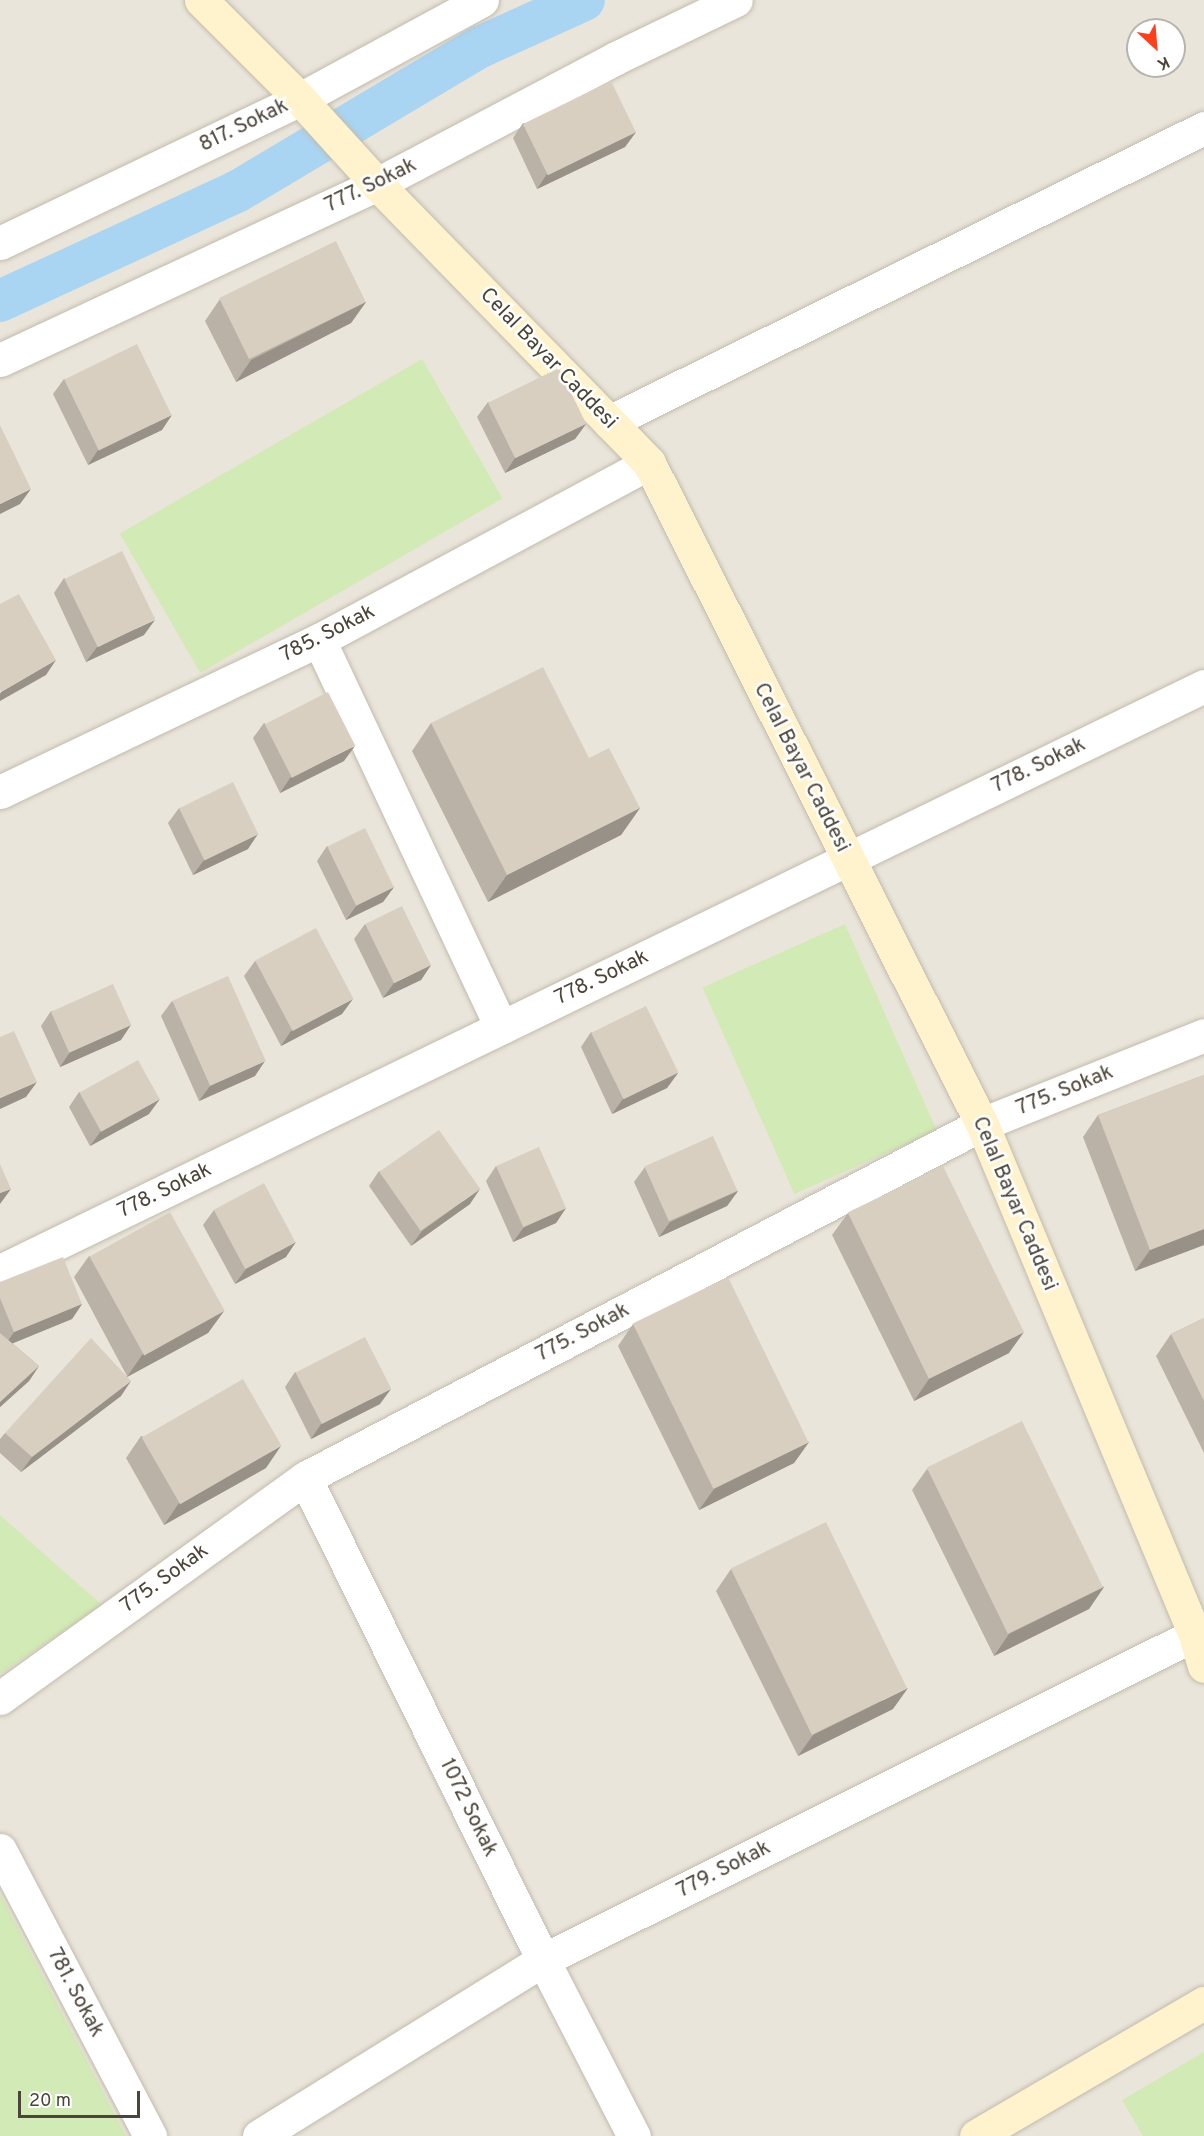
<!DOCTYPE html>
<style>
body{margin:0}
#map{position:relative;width:1204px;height:2136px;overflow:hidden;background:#f6f3ec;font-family:Overpass,sans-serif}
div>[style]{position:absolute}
.residential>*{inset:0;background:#eae5da}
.green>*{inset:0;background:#d2eab5;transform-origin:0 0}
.canal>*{height:42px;margin:-21px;padding:0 21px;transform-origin:21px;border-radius:21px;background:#a9d4f2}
.roads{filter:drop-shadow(0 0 2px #c2bbae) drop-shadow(0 0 2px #c2bbae)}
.street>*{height:33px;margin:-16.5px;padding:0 16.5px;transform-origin:16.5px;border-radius:16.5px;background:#fff}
.secondary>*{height:33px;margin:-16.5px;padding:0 16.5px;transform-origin:16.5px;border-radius:16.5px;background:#fff3cd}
.wall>*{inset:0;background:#bab2a6}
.shaded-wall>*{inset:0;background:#979187}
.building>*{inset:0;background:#d8cfc1;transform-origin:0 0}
span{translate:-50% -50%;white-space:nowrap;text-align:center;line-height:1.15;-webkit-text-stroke:5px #fff;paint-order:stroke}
.street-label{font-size:21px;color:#4b4439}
.north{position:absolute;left:1126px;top:18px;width:60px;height:60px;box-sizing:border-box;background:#fff;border:2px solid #b7b4b0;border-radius:50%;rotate:154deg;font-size:16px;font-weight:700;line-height:24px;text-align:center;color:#4b4439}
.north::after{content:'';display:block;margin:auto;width:21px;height:27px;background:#fc3f1d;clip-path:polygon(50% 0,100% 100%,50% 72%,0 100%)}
.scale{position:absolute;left:18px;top:2091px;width:122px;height:27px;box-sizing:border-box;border:3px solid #4b4439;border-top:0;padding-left:8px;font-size:18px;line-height:21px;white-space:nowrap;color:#4b4439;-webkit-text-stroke:4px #fff;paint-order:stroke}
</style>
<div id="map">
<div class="residential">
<i style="clip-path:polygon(evenodd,0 0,1204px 0,1204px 2136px,0 2136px,0 0,1138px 30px,1174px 30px,1174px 66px,1138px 66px,1138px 30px)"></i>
</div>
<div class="green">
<i style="left:422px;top:359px;width:161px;height:349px;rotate:60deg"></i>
<i style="left:845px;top:924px;width:226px;height:156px;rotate:66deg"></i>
<i style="clip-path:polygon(0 1515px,102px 1605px,0 1674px)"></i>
<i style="clip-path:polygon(0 1894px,126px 2136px,0 2136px)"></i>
<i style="clip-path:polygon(1204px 2052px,1204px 2136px,1143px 2136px,1122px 2100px)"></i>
</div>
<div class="canal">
<i style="left:0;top:301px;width:262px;rotate:-24.8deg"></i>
<i style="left:238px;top:191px;width:282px;rotate:-30.8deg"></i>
<i style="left:480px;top:47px;width:114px;rotate:-24.3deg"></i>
</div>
<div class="roads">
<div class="street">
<i style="left:0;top:243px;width:333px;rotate:-25.6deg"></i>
<i style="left:300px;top:99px;width:207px;rotate:-28.5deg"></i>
<i style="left:0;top:360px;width:416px;rotate:-25deg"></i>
<i style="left:377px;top:184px;width:270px;rotate:-27.8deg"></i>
<i style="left:616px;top:58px;width:133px;rotate:-25.8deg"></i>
<i style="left:609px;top:422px;width:664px;rotate:-26.29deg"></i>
<i style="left:319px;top:640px;width:428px;rotate:64.8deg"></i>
<i style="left:0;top:792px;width:353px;rotate:-25.5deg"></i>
<i style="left:319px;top:640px;width:374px;rotate:-28.2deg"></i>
<i style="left:0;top:1271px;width:1339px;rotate:-25.91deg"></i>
<i style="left:305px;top:1478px;width:538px;rotate:63.72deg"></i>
<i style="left:543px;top:1960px;width:198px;rotate:62.7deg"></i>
<i style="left:0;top:1698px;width:376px;rotate:-35.8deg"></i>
<i style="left:305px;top:1478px;width:764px;rotate:-27.6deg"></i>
<i style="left:982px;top:1124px;width:239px;rotate:-21.8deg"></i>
<i style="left:0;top:1850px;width:323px;rotate:62.3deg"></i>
<i style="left:259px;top:2136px;width:334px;rotate:-31.8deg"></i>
<i style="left:543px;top:1960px;width:739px;rotate:-26.53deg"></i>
</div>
<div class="secondary">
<i style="left:201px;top:0;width:140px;rotate:45deg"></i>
<i style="left:300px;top:99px;width:115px;rotate:47.8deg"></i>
<i style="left:377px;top:184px;width:390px;rotate:45.7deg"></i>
<i style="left:649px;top:463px;width:740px;rotate:63.26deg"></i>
<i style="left:982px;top:1124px;width:554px;rotate:67.37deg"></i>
<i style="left:1195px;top:1635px;width:32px;rotate:74deg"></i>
<i style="left:976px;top:2136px;width:264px;rotate:-30.3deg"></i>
</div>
</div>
<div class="wall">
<i style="clip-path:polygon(523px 123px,636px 132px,625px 147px,537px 189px,513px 138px)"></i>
<i style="clip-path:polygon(220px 299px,366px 302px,351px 323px,236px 382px,205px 321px)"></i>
<i style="clip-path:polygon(64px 379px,162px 430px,88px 465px,53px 394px)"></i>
<i style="clip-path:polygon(488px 402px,586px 424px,575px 439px,505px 473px,477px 417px)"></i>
<i style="clip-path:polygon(64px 578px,144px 635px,86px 662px,54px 593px)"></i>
<i style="clip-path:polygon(264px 723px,344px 761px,280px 793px,253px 738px)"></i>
<i style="clip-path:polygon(431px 723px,589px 758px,640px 808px,621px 835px,488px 902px,412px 751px)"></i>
<i style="clip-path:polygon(179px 808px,248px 849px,193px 875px,168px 823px)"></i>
<i style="clip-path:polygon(327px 846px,394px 887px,383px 902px,346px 920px,317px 861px)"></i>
<i style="clip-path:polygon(365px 924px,431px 965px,421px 980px,383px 998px,354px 939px)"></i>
<i style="clip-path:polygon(255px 961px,342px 1014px,281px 1046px,244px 976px)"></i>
<i style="clip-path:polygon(172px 1001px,255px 1076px,199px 1101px,161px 1016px)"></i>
<i style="clip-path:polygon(51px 1011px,121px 1040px,60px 1067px,41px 1026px)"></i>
<i style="clip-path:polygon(591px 1032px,678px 1073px,667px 1088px,612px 1114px,581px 1047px)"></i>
<i style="clip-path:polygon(1204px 1075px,1204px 1245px,1135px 1271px,1083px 1137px,1098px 1115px)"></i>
<i style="clip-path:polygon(79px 1092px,149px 1114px,90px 1146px,69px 1107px)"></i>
<i style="clip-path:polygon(496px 1166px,566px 1208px,556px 1223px,513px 1242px,486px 1181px)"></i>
<i style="clip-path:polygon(645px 1167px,738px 1191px,727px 1206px,659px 1237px,634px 1182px)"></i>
<i style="clip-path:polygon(379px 1171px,470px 1204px,411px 1246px,369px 1186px)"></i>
<i style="clip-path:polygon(214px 1210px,286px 1257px,235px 1284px,203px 1225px)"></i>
<i style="clip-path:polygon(848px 1213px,1009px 1353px,914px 1401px,832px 1235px)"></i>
<i style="clip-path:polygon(89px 1256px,224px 1311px,208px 1333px,127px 1377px,121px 1396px,21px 1472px,0 1453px,0 1439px,5px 1433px,127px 1376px,74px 1277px)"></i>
<i style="clip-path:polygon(0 1282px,82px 1304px,72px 1319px,12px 1343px,39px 1366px,29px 1381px,0 1407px)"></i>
<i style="clip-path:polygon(1204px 1318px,1204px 1453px,1156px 1356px,1171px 1334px)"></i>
<i style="clip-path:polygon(633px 1324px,809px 1442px,794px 1463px,699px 1510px,618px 1346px)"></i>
<i style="clip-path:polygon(295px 1372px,380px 1404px,311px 1439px,285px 1387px)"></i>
<i style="clip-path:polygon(141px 1436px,266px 1468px,164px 1525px,126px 1458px)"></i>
<i style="clip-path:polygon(927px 1469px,1104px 1587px,1089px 1609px,994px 1656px,912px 1490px)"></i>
<i style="clip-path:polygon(731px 1569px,893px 1709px,798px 1756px,716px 1591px)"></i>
</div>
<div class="shaded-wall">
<i style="clip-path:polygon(636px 132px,625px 147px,537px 189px,547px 174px)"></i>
<i style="clip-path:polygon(366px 302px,351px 323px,236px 382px,251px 360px)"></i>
<i style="clip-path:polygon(172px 415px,162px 430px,88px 465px,98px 450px)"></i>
<i style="clip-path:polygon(586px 424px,575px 439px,505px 473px,515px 458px)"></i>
<i style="clip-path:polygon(31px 489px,20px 504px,0 514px,0 504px)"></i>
<i style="clip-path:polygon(155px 620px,144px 635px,86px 662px,97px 647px)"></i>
<i style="clip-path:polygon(56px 660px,46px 675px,0 701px,0 694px,1px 692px)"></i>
<i style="clip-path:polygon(355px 746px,344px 761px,280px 793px,290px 778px)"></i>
<i style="clip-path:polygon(640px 808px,621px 835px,488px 902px,507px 875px)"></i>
<i style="clip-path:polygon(258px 834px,248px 849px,193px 875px,204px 860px)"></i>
<i style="clip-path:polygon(394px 887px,383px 902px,346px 920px,357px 905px)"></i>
<i style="clip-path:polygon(431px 965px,421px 980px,383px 998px,394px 983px)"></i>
<i style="clip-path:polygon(353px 999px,342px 1014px,281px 1046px,291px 1031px)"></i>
<i style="clip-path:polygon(131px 1025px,121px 1040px,60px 1067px,70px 1052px)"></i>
<i style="clip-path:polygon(265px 1061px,255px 1076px,199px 1101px,210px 1086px)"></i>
<i style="clip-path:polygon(678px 1073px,667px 1088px,612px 1114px,623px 1099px)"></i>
<i style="clip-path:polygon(37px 1082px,26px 1097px,0 1109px,0 1098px)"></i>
<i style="clip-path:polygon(160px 1099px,149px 1114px,90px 1146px,101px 1131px)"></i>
<i style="clip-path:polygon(11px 1189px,0 1204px,0 1193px)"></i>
<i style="clip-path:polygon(480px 1189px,470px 1204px,411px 1246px,422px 1231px)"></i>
<i style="clip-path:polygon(738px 1191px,727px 1206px,659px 1237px,670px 1222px)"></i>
<i style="clip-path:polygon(566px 1208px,556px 1223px,513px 1242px,524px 1227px)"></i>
<i style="clip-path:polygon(1204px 1229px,1204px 1245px,1135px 1271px,1150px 1250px)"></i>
<i style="clip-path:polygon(296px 1242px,286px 1257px,235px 1284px,246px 1269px)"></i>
<i style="clip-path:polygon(82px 1304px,72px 1319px,4px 1347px,14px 1332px)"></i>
<i style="clip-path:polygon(224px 1311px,208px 1333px,127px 1377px,142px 1355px)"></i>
<i style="clip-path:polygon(1024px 1332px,1009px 1353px,914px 1401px,929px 1379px)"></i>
<i style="clip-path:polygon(39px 1366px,29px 1381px,0 1407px,0 1402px)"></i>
<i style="clip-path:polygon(131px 1381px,121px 1396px,21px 1472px,32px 1457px)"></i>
<i style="clip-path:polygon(391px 1389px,380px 1404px,311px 1439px,321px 1424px)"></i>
<i style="clip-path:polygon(809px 1442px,794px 1463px,699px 1510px,714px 1489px)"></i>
<i style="clip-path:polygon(281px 1446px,266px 1468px,164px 1525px,179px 1503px)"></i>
<i style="clip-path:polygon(1104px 1587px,1089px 1609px,994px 1656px,1009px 1634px)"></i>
<i style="clip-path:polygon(908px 1688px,893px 1709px,798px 1756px,813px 1735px)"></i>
</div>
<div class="building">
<i style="left:611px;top:81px;width:57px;height:98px;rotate:64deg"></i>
<i style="left:336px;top:241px;width:68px;height:130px;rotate:64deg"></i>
<i style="left:137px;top:344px;width:79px;height:81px;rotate:64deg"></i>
<i style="left:559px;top:368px;width:62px;height:79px;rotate:64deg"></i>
<i style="clip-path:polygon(0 425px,31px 489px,0 504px)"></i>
<i style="left:122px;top:551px;width:76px;height:64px;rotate:64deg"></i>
<i style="clip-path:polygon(19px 594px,56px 660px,1px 692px,0 689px,0 604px)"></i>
<i style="clip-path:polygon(543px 667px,589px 758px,609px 748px,640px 808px,507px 875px,431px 723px)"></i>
<i style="left:328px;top:692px;width:60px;height:71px;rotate:63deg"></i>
<i style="left:233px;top:782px;width:58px;height:60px;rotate:64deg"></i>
<i style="left:365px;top:828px;width:66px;height:42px;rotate:64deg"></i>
<i style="left:402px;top:906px;width:66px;height:41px;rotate:64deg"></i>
<i style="left:316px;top:928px;width:80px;height:69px;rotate:62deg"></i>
<i style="left:228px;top:976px;width:93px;height:61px;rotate:66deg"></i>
<i style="left:113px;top:984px;width:45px;height:68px;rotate:66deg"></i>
<i style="left:646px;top:1006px;width:74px;height:61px;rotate:64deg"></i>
<i style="clip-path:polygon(14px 1031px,37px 1082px,0 1098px,0 1037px)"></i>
<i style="left:138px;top:1060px;width:45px;height:67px;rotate:61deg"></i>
<i style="clip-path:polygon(1204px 1075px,1204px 1229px,1150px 1250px,1098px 1115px)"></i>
<i style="left:439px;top:1130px;width:72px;height:73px;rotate:55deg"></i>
<i style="left:713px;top:1136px;width:60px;height:75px;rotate:66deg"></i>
<i style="left:539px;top:1147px;width:67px;height:47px;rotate:66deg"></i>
<i style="clip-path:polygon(0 1164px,11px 1189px,0 1193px)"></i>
<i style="left:943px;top:1166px;width:185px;height:106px;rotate:64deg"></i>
<i style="left:264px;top:1183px;width:67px;height:57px;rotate:62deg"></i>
<i style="left:170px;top:1212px;width:113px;height:92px;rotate:61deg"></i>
<i style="clip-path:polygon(63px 1257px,82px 1304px,14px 1332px,0 1298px,0 1282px)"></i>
<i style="left:728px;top:1277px;width:184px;height:106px;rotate:64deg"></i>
<i style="clip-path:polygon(1204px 1318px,1204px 1401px,1171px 1334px)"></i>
<i style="clip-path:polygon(0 1333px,39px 1366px,0 1402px)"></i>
<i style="left:365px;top:1337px;width:58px;height:78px;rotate:63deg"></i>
<i style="clip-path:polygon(91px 1338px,131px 1381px,32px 1457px,5px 1433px)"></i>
<i style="left:243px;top:1379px;width:77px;height:117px;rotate:60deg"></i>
<i style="left:1022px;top:1421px;width:185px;height:106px;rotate:64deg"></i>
<i style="left:826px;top:1522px;width:185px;height:106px;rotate:64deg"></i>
</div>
<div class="street-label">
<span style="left:244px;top:126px;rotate:-26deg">817. Sokak</span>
<span style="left:371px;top:186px;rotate:-26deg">777. Sokak</span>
<span style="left:548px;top:359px;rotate:46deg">Celal Bayar Caddesi</span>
<span style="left:328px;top:634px;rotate:-27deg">785. Sokak</span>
<span style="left:1039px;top:766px;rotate:-26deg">778. Sokak</span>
<span style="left:801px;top:768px;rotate:63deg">Celal Bayar Caddesi</span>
<span style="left:602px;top:978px;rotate:-26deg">778. Sokak</span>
<span style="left:1065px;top:1091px;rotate:-22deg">775. Sokak</span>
<span style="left:165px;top:1191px;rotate:-26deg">778. Sokak</span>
<span style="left:1014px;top:1204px;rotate:67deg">Celal Bayar Caddesi</span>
<span style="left:583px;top:1333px;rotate:-28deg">775. Sokak</span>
<span style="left:165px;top:1579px;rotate:-36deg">775. Sokak</span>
<span style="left:468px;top:1808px;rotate:64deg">1072 Sokak</span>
<span style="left:724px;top:1870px;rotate:-27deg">779. Sokak</span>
<span style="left:75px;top:1993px;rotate:62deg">781. Sokak</span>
</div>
<div class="north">K</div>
<div class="scale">20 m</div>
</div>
